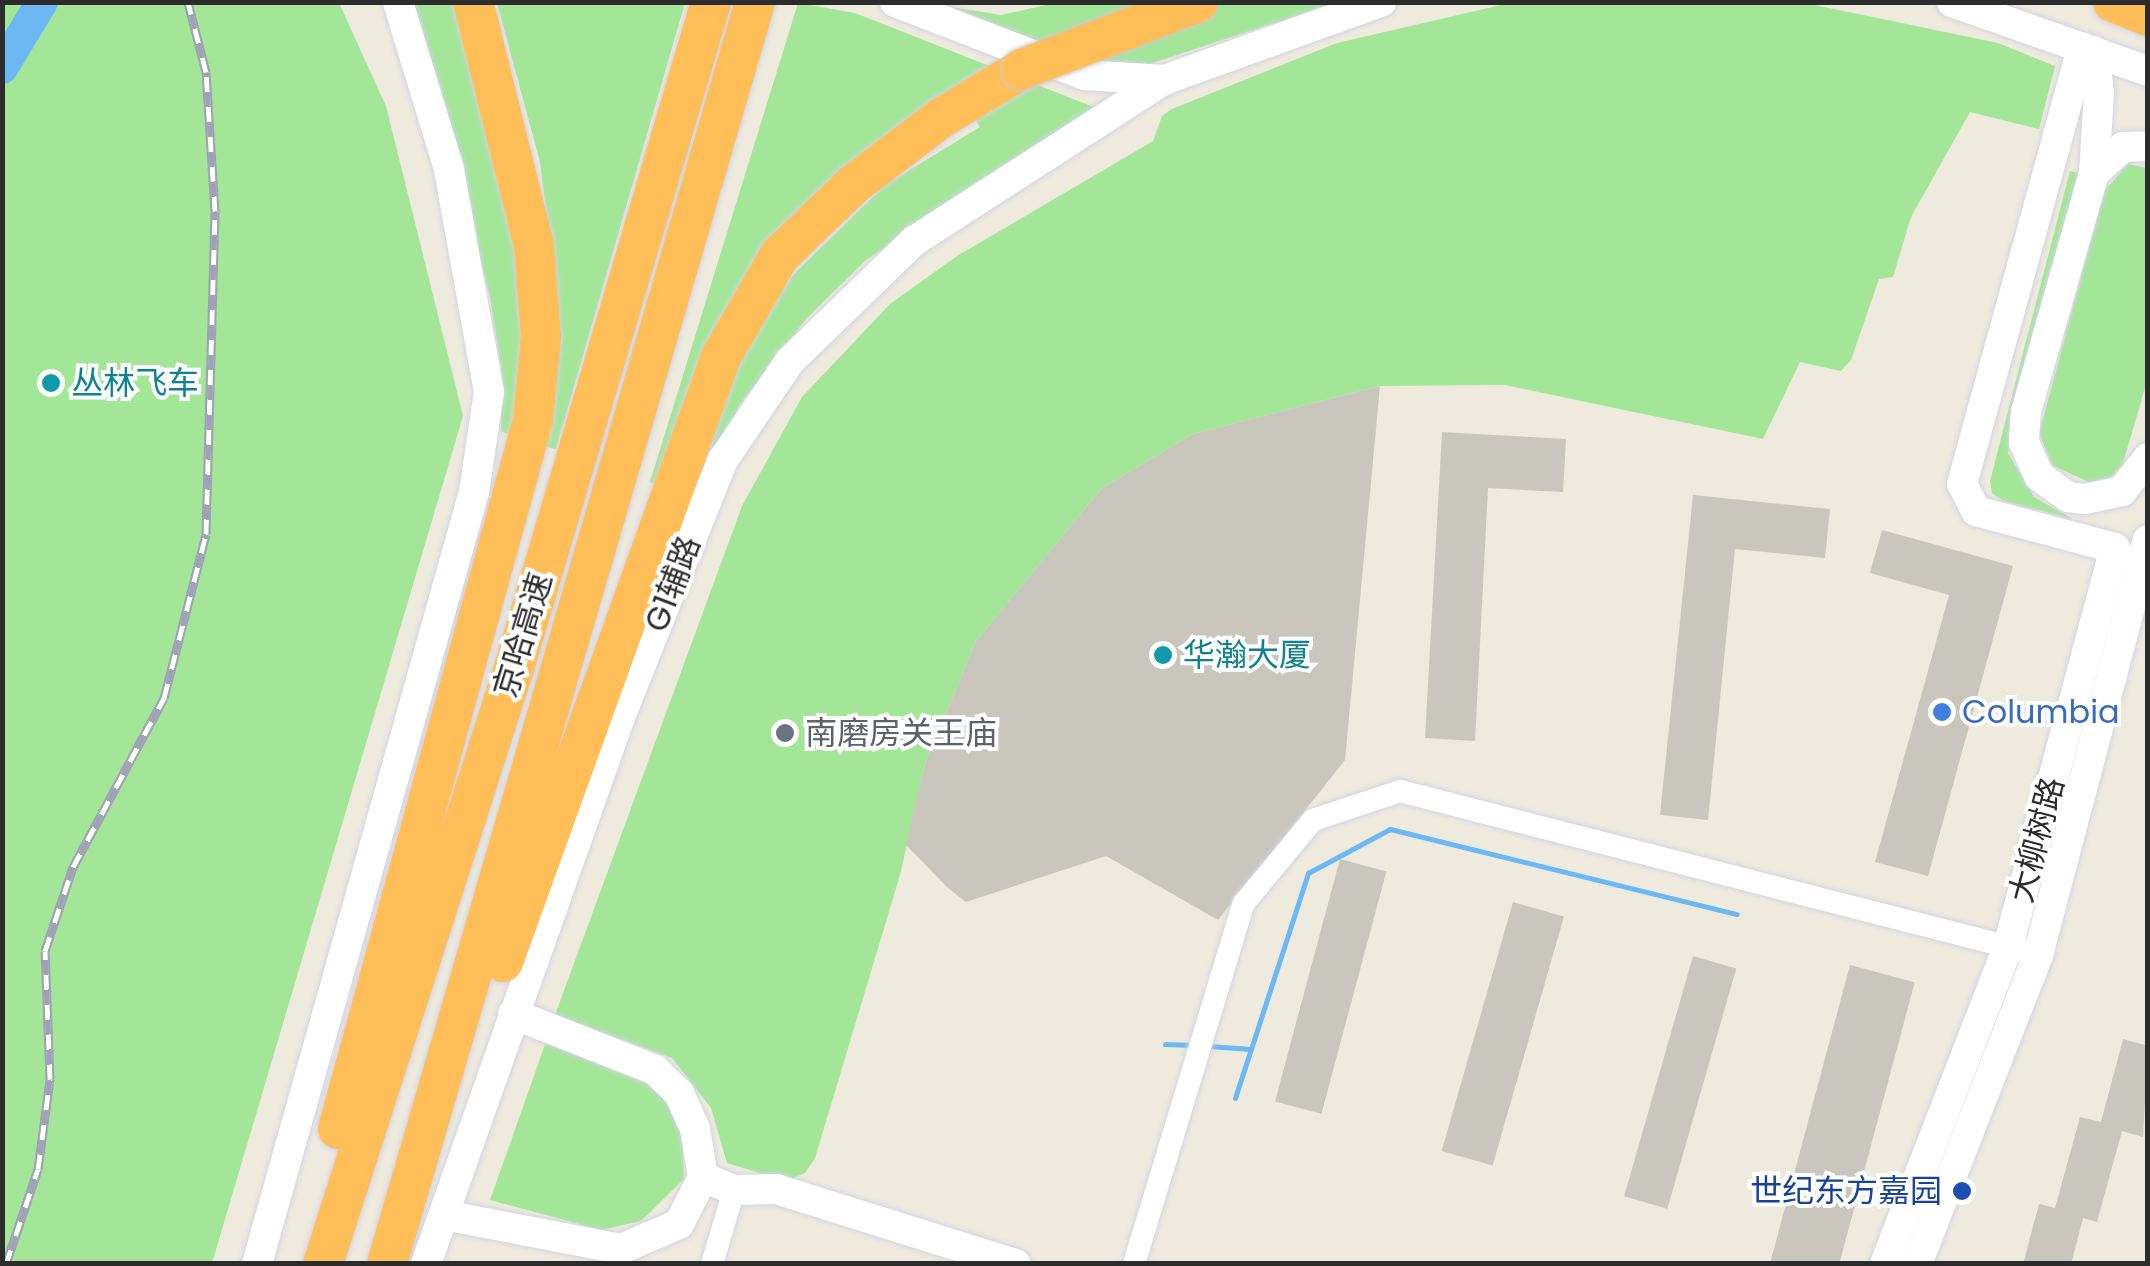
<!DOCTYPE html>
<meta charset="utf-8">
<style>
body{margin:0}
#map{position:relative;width:2150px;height:1266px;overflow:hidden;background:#eeeadd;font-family:Poppins,"Noto Sans SC",sans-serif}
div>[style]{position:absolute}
.green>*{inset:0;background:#a4e698}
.stream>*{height:5px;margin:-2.5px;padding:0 2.5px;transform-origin:2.5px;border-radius:2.5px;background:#6cb8f4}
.river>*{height:32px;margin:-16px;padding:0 16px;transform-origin:16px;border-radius:16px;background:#6cb8f4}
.building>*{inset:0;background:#c9c6bd;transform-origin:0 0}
.roads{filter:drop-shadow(0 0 2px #d2d3e5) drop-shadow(0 0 2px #d2d3e5)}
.street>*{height:22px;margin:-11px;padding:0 11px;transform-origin:11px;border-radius:11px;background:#fff}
.secondary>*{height:30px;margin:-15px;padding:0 15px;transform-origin:15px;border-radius:15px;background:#fff}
.highway>*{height:40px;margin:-20px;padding:0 20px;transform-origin:20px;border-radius:20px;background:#ffbe57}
.rail>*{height:9px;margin-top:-4.5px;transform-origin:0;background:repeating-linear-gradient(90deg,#fff 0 15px,#a0a0b7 0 30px);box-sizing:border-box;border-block:2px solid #a0a0b7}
.bridges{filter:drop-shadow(0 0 2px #ccc) drop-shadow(0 0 2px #ccc)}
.highway-bridge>*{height:40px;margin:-20px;padding:0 20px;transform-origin:20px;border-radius:20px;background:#ffbe57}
.dots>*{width:28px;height:28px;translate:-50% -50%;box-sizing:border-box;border:5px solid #fff;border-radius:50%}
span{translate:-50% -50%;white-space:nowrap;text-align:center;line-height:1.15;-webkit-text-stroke:8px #fff;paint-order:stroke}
.culture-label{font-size:32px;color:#0d838f}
.left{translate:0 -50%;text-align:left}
.street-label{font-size:32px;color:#2c2c2c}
.shop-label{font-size:32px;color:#366cbe}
.worship-label{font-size:32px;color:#5b616d}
.transit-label{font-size:32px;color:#164399}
.right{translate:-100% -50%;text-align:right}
.frame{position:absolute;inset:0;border:5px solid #2c2c2c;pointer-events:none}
</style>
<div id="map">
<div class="green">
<i style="clip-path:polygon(1059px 2px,1335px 3px,1125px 72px,925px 3px,1001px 15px)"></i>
<i style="clip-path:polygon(1514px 2px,1805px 3px,1998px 43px,2055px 66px,2039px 129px,1970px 112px,1911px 217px,1893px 277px,1879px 279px,1851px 360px,1841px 371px,1800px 362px,1763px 439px,1505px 385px,1380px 386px,1193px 434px,1102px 488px,976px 641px,925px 764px,900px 875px,815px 1158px,805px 1173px,786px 1181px,727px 1163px,711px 1108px,672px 1058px,555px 1015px,742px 506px,802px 397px,890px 304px,957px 256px,1153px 141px,1162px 116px,1172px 109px,1337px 43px)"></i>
<i style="clip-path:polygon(2px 3px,339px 3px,386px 106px,463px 416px,212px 1263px,3px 1263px)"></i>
<i style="clip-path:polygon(411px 3px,459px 3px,520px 273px,525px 365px,516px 438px,501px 431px,501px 367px,490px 297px)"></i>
<i style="clip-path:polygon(497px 3px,685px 3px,556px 449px,546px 447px,551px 251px,540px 162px)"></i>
<i style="clip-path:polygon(798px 3px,855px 13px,1096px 108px,866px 260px,807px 318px,740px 404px,697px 495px,683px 490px,738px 358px,793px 275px,885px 185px,980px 127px,961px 98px,815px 207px,658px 485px,650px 482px)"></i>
<i style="clip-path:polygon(2128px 164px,2147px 168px,2147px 381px,2123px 463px,2111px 477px,2089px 482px,2053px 466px,2039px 434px,2104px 191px)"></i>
<i style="clip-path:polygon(2070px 171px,2079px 173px,2008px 453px,2034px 497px,2073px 519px,2003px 501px,1992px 493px,1990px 481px)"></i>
<i style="clip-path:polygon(547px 1039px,658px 1086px,682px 1121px,684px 1179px,641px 1221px,601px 1230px,490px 1200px)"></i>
</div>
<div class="stream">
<i style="left:1165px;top:1044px;width:28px;rotate:2deg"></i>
<i style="left:1209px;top:1046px;width:42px;rotate:4.1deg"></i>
<i style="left:1235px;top:1098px;width:237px;rotate:-72deg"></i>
<i style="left:1308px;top:873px;width:93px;rotate:-28.2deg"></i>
<i style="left:1390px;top:829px;width:357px;rotate:13.8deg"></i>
</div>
<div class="river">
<i style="left:2px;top:68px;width:77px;rotate:-58.8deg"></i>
</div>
<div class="building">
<i style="clip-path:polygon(1380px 386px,1345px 760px,1218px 920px,1106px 856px,966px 902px,948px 888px,906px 845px,925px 764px,976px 641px,1102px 488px,1193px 434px)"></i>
<i style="clip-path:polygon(1442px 432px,1566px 439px,1563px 492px,1488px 488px,1475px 741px,1425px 738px)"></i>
<i style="clip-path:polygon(1693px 495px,1830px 509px,1825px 558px,1735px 549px,1708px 820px,1660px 815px)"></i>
<i style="clip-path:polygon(1882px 530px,2013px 566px,1928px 876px,1875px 862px,1949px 595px,1870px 573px)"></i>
<i style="left:1340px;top:859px;width:48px;height:251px;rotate:15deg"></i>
<i style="left:1513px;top:902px;width:53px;height:259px;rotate:16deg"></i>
<i style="left:1693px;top:956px;width:45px;height:250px;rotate:16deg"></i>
<i style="left:1850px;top:965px;width:67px;height:309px;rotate:15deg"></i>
<i style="clip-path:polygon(2123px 1039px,2148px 1046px,2143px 1137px,2122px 1131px,2097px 1222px,2083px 1218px,2071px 1264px,2023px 1264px,2039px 1204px,2055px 1208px,2080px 1117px,2101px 1122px)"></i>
</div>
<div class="roads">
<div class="street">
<i style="left:712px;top:1264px;width:77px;rotate:-73.4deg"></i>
<i style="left:1134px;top:1264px;width:377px;rotate:-73.1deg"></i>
<i style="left:1244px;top:903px;width:108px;rotate:-50.3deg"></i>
<i style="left:1313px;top:820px;width:92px;rotate:-18.4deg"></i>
<i style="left:1400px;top:791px;width:641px;rotate:14.36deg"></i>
</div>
<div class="secondary">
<i style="left:895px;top:2px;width:203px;rotate:21.1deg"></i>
<i style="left:1084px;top:75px;width:80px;rotate:3.6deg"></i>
<i style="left:1164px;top:80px;width:231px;rotate:-19.8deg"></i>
<i style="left:1952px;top:2px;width:208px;rotate:19.4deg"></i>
<i style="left:2094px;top:51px;width:42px;rotate:83.2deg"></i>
<i style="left:2099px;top:93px;width:80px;rotate:93.6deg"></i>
<i style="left:2094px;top:173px;width:248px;rotate:105.9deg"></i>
<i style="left:2026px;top:411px;width:31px;rotate:94deg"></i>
<i style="left:2024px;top:442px;width:37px;rotate:66deg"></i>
<i style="left:2039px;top:476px;width:36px;rotate:36deg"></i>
<i style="left:2068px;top:497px;width:17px;rotate:7deg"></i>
<i style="left:2085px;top:499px;width:38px;rotate:-12deg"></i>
<i style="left:2122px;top:491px;width:42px;rotate:-51.8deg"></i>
<i style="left:2094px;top:173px;width:39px;rotate:-42deg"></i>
<i style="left:2123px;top:147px;width:25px;rotate:-2deg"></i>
<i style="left:513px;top:1014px;width:153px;rotate:21.5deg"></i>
<i style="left:655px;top:1070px;width:33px;rotate:44deg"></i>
<i style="left:679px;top:1093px;width:39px;rotate:66deg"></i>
<i style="left:695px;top:1129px;width:49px;rotate:80.5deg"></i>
<i style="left:444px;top:1215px;width:180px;rotate:10.9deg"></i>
<i style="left:621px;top:1249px;width:63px;rotate:-23.3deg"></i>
<i style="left:679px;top:1224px;width:53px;rotate:-62.9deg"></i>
<i style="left:703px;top:1177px;width:34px;rotate:23deg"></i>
<i style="left:734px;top:1190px;width:42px;rotate:-1.4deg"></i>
<i style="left:776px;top:1189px;width:251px;rotate:17.4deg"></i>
<i style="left:257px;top:1264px;width:802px;rotate:-74.3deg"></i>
<i style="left:474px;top:492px;width:101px;rotate:-81.5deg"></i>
<i style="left:489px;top:392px;width:227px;rotate:-100.2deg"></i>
<i style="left:449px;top:169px;width:175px;rotate:-107deg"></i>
<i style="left:426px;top:1264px;width:580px;rotate:-70.47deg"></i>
<i style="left:620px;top:717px;width:277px;rotate:-68.2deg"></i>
<i style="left:723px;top:460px;width:120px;rotate:-55.9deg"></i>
<i style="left:790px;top:361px;width:173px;rotate:-44.1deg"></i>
<i style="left:914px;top:241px;width:297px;rotate:-32.8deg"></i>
<i style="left:1885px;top:1264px;width:340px;rotate:-68.8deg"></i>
<i style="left:2008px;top:947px;width:413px;rotate:-75deg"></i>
<i style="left:2115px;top:548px;width:144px;rotate:-165.1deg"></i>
<i style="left:1976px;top:511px;width:30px;rotate:-117deg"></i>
<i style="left:1962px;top:484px;width:453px;rotate:-74.6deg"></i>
<i style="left:1917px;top:1264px;width:332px;rotate:-68.6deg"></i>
<i style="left:2038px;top:955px;width:429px;rotate:-75.2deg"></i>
</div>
<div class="highway">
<i style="left:2113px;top:2px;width:38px;rotate:22deg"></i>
<i style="left:503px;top:962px;width:643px;rotate:-70.18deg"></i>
<i style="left:721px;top:357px;width:118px;rotate:-60deg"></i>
<i style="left:780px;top:255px;width:103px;rotate:-43.8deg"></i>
<i style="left:854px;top:184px;width:109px;rotate:-37.2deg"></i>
<i style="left:941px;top:118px;width:95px;rotate:-31.2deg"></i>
<i style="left:338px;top:1129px;width:735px;rotate:-74.62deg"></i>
<i style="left:533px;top:420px;width:83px;rotate:-84.5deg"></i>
<i style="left:541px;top:337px;width:91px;rotate:-94.4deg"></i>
<i style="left:534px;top:246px;width:252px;rotate:-104deg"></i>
<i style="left:323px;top:1264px;width:629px;rotate:-72.23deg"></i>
<i style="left:515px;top:665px;width:691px;rotate:-73.53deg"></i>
<i style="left:387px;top:1264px;width:1315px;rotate:-73.74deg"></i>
</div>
</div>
<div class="rail">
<i style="left:6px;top:1264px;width:100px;rotate:-71.4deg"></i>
<i style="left:38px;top:1169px;width:91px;rotate:-82.4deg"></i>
<i style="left:50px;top:1079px;width:128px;rotate:-92.2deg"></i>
<i style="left:45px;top:951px;width:89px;rotate:-71.6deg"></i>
<i style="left:73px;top:867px;width:192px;rotate:-61.7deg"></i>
<i style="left:164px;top:698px;width:169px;rotate:-75.6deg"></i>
<i style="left:206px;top:534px;width:323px;rotate:-88.4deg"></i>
<i style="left:215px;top:211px;width:139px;rotate:-93.7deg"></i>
<i style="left:206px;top:72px;width:72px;rotate:-104.4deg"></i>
</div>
<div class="bridges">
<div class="highway-bridge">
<i style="left:1022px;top:69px;width:188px;rotate:-20.8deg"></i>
</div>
</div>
<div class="dots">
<i style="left:51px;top:383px;background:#0f9aa8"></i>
<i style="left:1163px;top:655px;background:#0f9aa8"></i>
<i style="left:1942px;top:712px;background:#3f7fe0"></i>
<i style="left:785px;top:733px;background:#6b7280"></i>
<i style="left:1962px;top:1191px;background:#1a4fb4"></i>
</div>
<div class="culture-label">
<span class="left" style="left:71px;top:383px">丛林飞车</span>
<span class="left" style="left:1183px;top:655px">华瀚大厦</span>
</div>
<div class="street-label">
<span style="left:673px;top:584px;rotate:-69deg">G1辅路</span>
<span style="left:523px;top:635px;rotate:-73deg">京哈高速</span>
<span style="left:2037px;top:840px;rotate:-75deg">大柳树路</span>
</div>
<div class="shop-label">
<span class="left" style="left:1962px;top:712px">Columbia</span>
</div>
<div class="worship-label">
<span class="left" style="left:805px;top:733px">南磨房关王庙</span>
</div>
<div class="transit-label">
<span class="right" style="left:1942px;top:1191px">世纪东方嘉园</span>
</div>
<div class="frame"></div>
</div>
